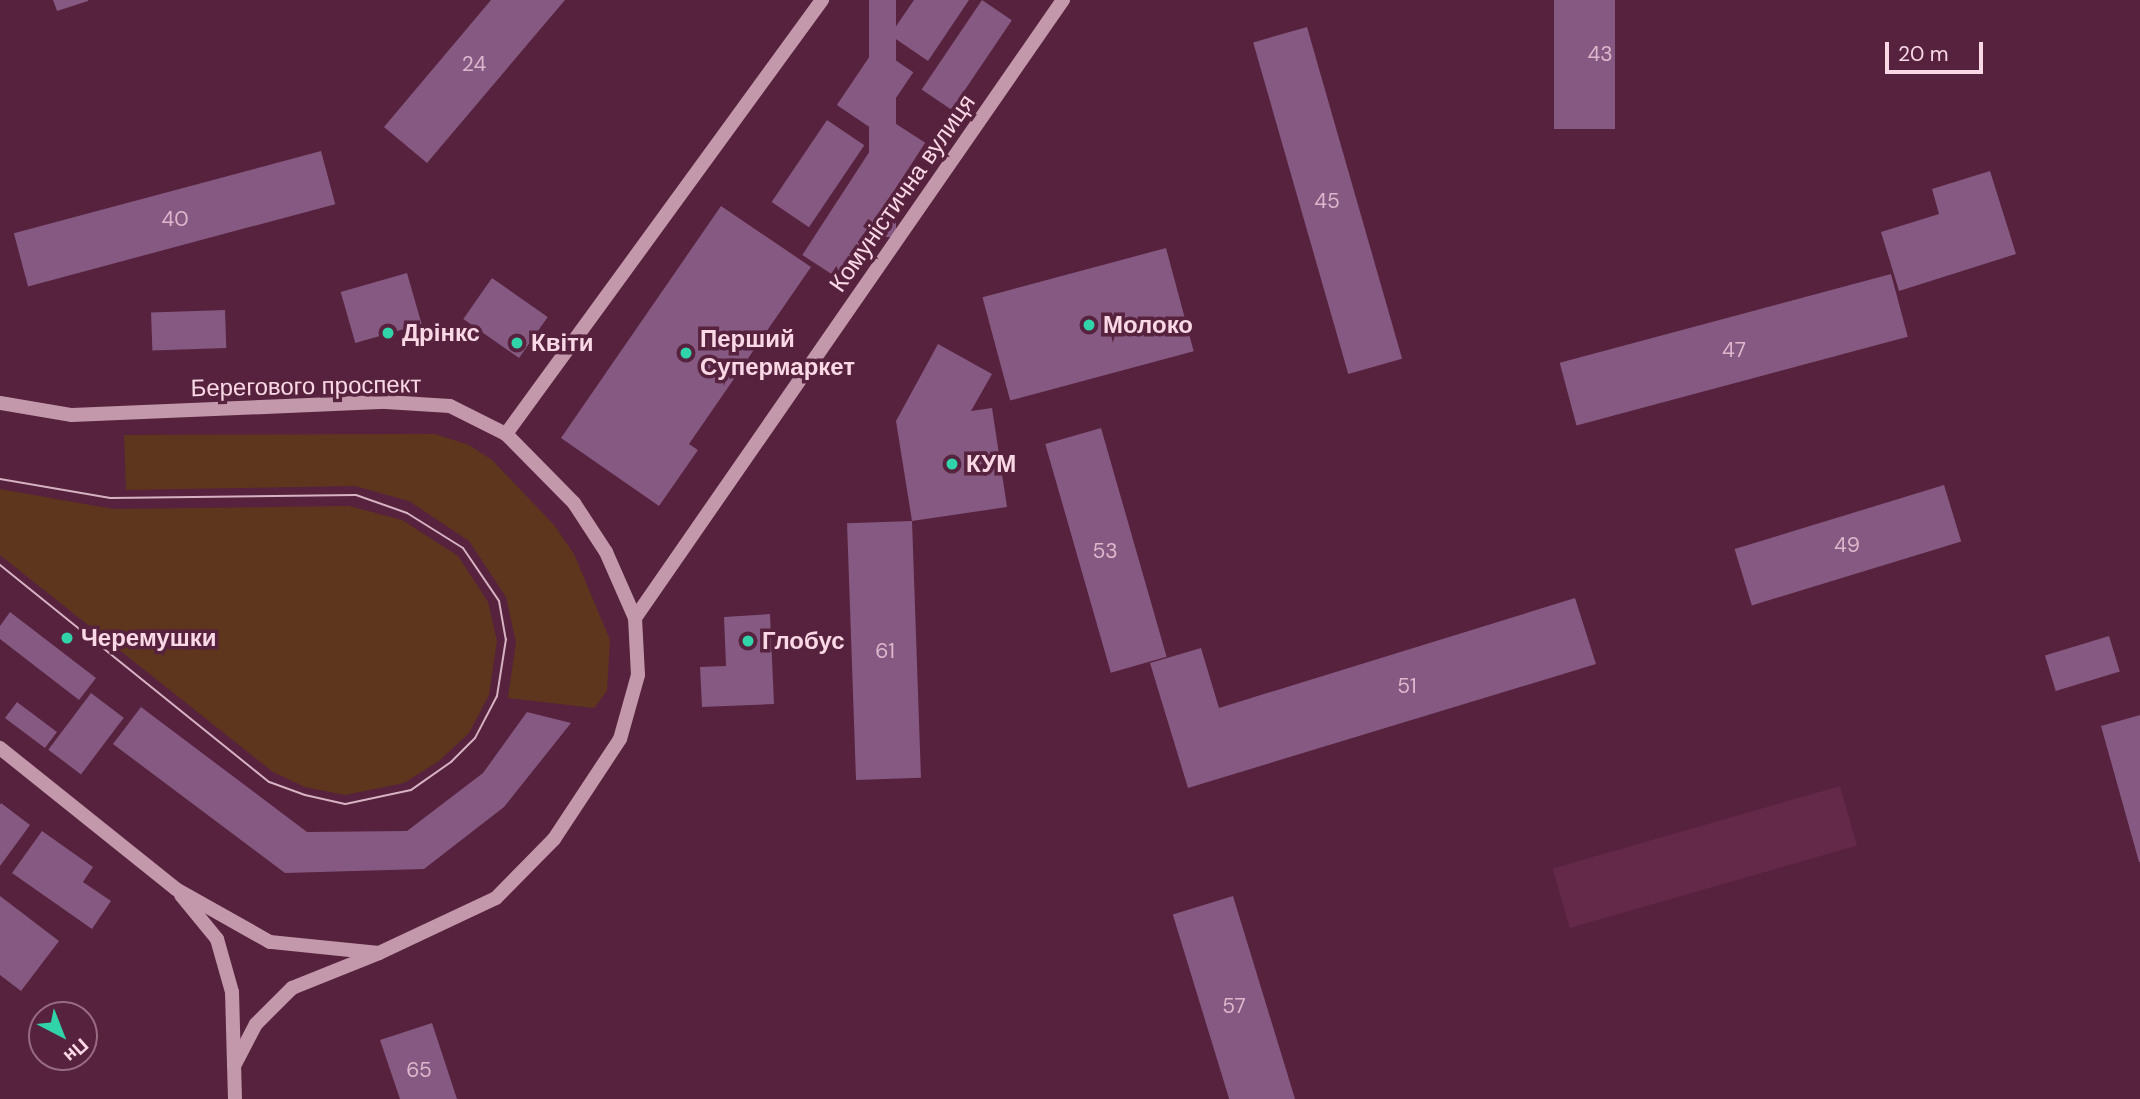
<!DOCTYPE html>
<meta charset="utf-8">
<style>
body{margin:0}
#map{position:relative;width:2140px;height:1099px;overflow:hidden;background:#56223d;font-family:"DM Sans",sans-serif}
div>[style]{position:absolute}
.built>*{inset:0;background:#642948;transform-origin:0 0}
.green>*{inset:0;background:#5e361e}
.building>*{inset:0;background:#855981;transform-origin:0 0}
.secondary>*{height:14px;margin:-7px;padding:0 7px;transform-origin:7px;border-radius:7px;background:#c398ab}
.tram>*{height:2px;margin:-1px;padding:0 1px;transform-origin:1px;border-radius:1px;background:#d7b2c2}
.dots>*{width:19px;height:19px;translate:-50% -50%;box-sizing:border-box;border:4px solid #56223d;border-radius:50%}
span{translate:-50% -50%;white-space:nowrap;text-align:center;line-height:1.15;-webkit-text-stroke:7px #56223d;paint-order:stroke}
.number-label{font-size:21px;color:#ddb8cd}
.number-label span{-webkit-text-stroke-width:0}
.street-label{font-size:24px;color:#fad8e6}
.poi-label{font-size:24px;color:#fad8e6;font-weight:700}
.left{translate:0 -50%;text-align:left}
.north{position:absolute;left:28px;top:1001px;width:70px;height:70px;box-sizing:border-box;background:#56223d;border:2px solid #986b81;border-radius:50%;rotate:138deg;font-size:19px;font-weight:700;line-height:28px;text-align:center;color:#fad8e6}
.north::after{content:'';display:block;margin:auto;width:24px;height:32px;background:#31d4a9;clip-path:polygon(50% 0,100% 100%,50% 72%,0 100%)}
.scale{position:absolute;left:1885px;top:42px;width:98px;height:32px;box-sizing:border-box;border:4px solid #fad8e6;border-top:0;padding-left:9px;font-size:21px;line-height:24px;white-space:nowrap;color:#fad8e6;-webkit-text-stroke:5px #56223d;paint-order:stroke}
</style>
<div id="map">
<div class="built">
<i style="left:1840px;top:786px;width:62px;height:299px;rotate:74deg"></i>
</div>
<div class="green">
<i style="clip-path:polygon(435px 434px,469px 445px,492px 460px,554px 525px,574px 554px,610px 640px,607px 691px,594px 708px,508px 698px,516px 642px,506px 597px,469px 541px,409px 501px,355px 486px,126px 490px,124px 435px)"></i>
<i style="clip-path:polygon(0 489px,113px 509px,349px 506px,402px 520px,458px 556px,488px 602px,497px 641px,489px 695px,469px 733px,439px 761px,404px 783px,345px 795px,305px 787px,273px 772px,0 555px)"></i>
</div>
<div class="building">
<i style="clip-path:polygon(53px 0,88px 0,88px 1px,57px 11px)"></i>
<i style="clip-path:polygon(491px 0,565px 0,427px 163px,384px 127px)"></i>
<i style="left:869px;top:0;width:27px;height:237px"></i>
<i style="clip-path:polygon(914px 0,969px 0,928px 61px,890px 35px)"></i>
<i style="left:982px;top:0;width:36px;height:108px;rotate:34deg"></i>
<i style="left:1554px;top:0;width:61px;height:129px"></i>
<i style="left:1307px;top:27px;width:345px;height:56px;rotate:74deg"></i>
<i style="left:876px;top:47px;width:45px;height:70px;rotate:34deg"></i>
<i style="left:827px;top:120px;width:45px;height:99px;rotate:34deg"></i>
<i style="left:890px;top:120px;width:42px;height:161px;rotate:33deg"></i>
<i style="left:321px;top:151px;width:55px;height:318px;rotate:75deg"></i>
<i style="clip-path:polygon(1990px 171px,2016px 254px,1899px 291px,1881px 232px,1939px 214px,1932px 189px)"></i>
<i style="clip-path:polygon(721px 206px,811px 267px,689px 444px,698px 450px,659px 506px,561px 438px)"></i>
<i style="left:1166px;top:248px;width:107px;height:190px;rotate:75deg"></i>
<i style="left:407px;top:273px;width:53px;height:69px;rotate:74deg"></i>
<i style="left:1891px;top:274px;width:65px;height:343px;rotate:75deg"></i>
<i style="left:492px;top:278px;width:68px;height:50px;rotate:35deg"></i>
<i style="left:225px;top:310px;width:38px;height:74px;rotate:88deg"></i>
<i style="clip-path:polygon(938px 344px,992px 374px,971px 411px,992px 408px,1007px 507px,912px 521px,896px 421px)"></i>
<i style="left:1101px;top:428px;width:238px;height:58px;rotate:74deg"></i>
<i style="left:1944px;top:485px;width:59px;height:219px;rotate:73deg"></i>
<i style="left:912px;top:521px;width:257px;height:65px;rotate:88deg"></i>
<i style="clip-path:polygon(1575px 598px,1596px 664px,1188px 788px,1150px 663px,1201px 648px,1219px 708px)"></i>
<i style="clip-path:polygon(10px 612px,96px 678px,79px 700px,0 639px,0 626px)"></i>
<i style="clip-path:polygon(770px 614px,774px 704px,702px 707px,700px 667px,726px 666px,724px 617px)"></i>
<i style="left:2109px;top:636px;width:37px;height:67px;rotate:73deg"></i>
<i style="left:91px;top:693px;width:41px;height:71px;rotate:37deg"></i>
<i style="left:17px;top:702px;width:50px;height:20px;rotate:37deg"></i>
<i style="clip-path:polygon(141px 707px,307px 832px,407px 831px,483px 773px,527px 712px,571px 723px,504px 807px,424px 869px,285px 873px,113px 744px)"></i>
<i style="clip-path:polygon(2140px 715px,2140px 862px,2139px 862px,2101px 726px)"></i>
<i style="clip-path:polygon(1px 803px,30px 825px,0 866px,0 805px)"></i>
<i style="clip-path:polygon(42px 831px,93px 867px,83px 882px,111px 901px,92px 929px,12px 873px)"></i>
<i style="clip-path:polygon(0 896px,59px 941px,21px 991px,0 975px)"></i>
<i style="left:1233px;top:896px;width:212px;height:63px;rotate:73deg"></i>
<i style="clip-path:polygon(432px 1023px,457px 1099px,400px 1099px,380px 1040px)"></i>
</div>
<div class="secondary">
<i style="left:0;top:403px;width:73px;rotate:9.5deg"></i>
<i style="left:72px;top:415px;width:314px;rotate:-2.4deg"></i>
<i style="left:386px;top:402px;width:64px;rotate:3.6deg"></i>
<i style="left:450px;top:406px;width:63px;rotate:26.6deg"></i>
<i style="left:506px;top:434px;width:97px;rotate:45.4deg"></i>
<i style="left:574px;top:503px;width:59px;rotate:56.9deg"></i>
<i style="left:606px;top:552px;width:72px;rotate:66.3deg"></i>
<i style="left:635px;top:618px;width:57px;rotate:87deg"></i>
<i style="left:638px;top:675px;width:66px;rotate:105.7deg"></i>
<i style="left:620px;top:739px;width:120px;rotate:123.4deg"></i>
<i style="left:554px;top:839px;width:83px;rotate:134.5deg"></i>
<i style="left:496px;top:898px;width:129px;rotate:154.8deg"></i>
<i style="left:379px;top:953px;width:110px;rotate:-174.2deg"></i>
<i style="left:270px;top:942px;width:108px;rotate:-150.6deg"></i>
<i style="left:176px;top:889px;width:226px;rotate:-141.3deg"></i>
<i style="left:506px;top:434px;width:537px;rotate:-53.94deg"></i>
<i style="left:635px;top:618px;width:752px;rotate:-55.3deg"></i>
<i style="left:181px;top:895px;width:57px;rotate:50.7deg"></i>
<i style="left:217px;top:939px;width:55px;rotate:74.2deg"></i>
<i style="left:232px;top:992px;width:107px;rotate:88.4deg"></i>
<i style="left:234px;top:1066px;width:47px;rotate:-62.4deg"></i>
<i style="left:256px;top:1024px;width:51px;rotate:-45deg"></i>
<i style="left:292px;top:988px;width:92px;rotate:-21.8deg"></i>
</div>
<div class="tram">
<i style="left:0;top:479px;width:112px;rotate:9.8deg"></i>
<i style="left:110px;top:498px;width:246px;rotate:-0.7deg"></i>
<i style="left:356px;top:495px;width:54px;rotate:19.4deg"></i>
<i style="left:407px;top:513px;width:66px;rotate:32deg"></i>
<i style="left:463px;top:548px;width:64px;rotate:55.8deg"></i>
<i style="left:499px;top:601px;width:39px;rotate:80deg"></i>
<i style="left:506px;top:639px;width:58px;rotate:99deg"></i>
<i style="left:497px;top:696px;width:47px;rotate:117.6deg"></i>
<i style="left:475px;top:738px;width:34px;rotate:135deg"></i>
<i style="left:451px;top:762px;width:49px;rotate:145deg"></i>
<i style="left:411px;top:790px;width:67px;rotate:168deg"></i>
<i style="left:345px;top:804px;width:41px;rotate:-167.3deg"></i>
<i style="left:305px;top:795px;width:38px;rotate:-160deg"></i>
<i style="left:269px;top:782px;width:346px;rotate:-141.1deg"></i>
</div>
<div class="dots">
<i style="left:1089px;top:325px;background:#31d4a9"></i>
<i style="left:388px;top:333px;background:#31d4a9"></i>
<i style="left:517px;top:343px;background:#31d4a9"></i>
<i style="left:686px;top:353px;background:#31d4a9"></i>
<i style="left:952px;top:464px;background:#31d4a9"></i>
<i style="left:67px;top:638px;background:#31d4a9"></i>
<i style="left:748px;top:641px;background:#31d4a9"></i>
</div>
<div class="number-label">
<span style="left:1600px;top:54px">43</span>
<span style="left:474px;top:64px">24</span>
<span style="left:1327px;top:201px">45</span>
<span style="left:175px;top:219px">40</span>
<span style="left:1734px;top:350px">47</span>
<span style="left:1847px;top:545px">49</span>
<span style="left:1105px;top:551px">53</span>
<span style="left:885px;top:651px">61</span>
<span style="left:1407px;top:686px">51</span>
<span style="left:1234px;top:1006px">57</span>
<span style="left:419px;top:1070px">65</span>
</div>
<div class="street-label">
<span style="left:902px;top:193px;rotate:-55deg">Комуністична вулиця</span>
<span style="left:306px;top:386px;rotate:-1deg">Берегового проспект</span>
</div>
<div class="poi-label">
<span class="left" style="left:1103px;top:325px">Молоко</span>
<span class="left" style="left:402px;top:333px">Дрінкс</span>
<span class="left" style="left:700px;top:353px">Перший<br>Супермаркет</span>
<span class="left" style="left:531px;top:343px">Квіти</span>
<span class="left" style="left:966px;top:464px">КУМ</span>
<span class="left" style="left:81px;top:638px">Черемушки</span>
<span class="left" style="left:762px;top:641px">Глобус</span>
</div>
<div class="north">Пн</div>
<div class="scale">20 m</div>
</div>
